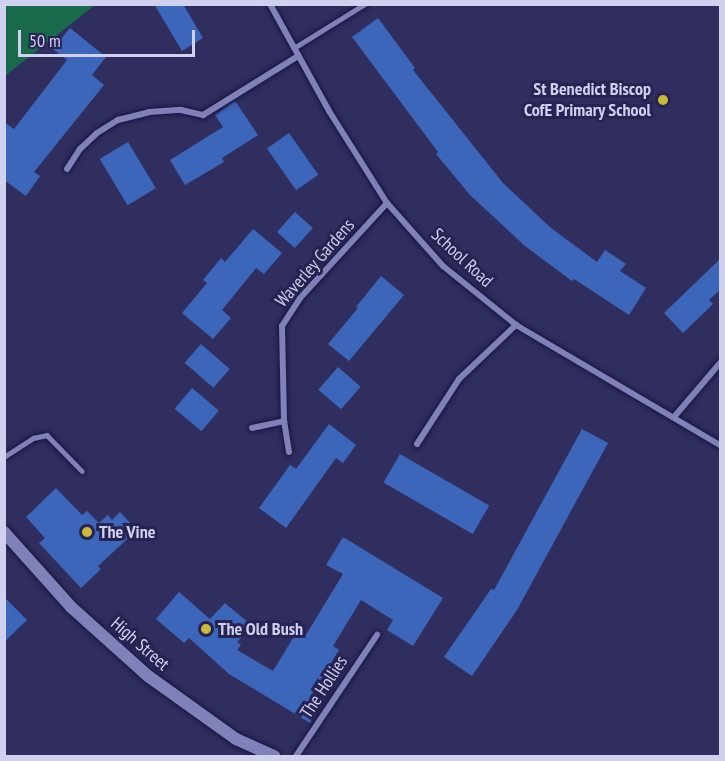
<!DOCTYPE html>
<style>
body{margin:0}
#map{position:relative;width:725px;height:761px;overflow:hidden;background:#302e5e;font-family:"PT Sans Narrow",sans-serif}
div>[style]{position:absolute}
.green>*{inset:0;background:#196a4b}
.building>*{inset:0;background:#3c66ba;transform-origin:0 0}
.roads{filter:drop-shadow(0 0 2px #191442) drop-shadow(0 0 2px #191442)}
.lane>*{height:4.5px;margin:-2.25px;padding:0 2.25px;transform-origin:2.25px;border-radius:2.25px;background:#8081b8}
.street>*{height:6px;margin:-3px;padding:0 3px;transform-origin:3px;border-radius:3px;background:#8081b8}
.secondary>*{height:12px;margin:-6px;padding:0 6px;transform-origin:6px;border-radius:6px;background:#8081b8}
.dots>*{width:16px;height:16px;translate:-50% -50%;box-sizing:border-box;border:3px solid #272453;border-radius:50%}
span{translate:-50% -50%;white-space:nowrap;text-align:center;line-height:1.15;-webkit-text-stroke:6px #272453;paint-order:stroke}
.poi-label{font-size:18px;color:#cfd1ef;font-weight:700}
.right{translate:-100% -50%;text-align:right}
.left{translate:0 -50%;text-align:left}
.street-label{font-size:18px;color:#cfd1ef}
.frame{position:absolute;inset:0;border:6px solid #cfd1ef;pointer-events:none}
.scale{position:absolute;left:18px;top:30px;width:177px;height:27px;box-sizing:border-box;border:3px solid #cfd1ef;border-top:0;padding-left:8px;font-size:18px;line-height:21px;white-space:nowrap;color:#cfd1ef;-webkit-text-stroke:4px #272453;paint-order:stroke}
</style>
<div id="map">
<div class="green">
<i style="clip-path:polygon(5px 4px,95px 4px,95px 5px,5px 76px)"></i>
</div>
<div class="building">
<i style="clip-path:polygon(154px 4px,183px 4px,203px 38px,182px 51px)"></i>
<i style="clip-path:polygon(378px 18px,415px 68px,413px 70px,503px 183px,551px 228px,597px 262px,605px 250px,626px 264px,620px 271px,646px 288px,629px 315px,574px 279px,572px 281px,525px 246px,470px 195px,436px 154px,438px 152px,352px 37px)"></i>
<i style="clip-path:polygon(70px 28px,106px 57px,92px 75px,104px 85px,34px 172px,40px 176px,26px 196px,4px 180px,4px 122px,14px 129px,67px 60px,53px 49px)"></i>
<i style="clip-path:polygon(235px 101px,258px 135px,222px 158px,224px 162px,185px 185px,170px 160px,223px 127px,215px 115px)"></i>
<i style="left:289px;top:133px;width:51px;height:27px;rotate:55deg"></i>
<i style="left:128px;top:142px;width:54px;height:33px;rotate:59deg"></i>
<i style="left:295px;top:212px;width:24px;height:27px;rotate:42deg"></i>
<i style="clip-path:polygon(253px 229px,282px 253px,264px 274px,256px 268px,222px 310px,231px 318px,213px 339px,182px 313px,207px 283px,203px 280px,221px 258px,225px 262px)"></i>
<i style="clip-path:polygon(720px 259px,720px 290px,709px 300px,713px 304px,683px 333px,664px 313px)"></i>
<i style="clip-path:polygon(381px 276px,404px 295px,349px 361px,328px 344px,358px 308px,356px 307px)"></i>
<i style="left:201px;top:344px;width:38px;height:25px;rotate:41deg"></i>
<i style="left:338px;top:367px;width:30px;height:30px;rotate:41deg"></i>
<i style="left:192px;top:388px;width:35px;height:27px;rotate:40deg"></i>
<i style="clip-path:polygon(329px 424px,356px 445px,343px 463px,336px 458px,286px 528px,259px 508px,290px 465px,296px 469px)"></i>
<i style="clip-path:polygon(582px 429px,608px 443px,517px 610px,472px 676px,444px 657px,491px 589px,494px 590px)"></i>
<i style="left:400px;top:454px;width:103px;height:33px;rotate:30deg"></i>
<i style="clip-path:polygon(56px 488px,82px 515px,87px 511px,99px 523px,108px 515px,112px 520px,120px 512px,137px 530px,98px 566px,101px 569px,81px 588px,39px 543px,45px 538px,26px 517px)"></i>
<i style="clip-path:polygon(343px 537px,443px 598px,413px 646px,387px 630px,393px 620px,361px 600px,333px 646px,339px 650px,311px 695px,322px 702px,310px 723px,229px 674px,189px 638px,184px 643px,156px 619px,179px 592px,210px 619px,225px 603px,249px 623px,239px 635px,242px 637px,237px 642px,241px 645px,237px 650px,273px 671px,296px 633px,304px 638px,343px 574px,326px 565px)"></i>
<i style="clip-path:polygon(4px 597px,27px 620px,4px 642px)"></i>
</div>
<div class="roads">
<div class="lane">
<i style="left:294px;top:48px;width:84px;rotate:-31.8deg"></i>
<i style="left:4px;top:457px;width:35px;rotate:-33deg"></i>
<i style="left:33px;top:438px;width:14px;rotate:-12deg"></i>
<i style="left:47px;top:435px;width:50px;rotate:45.8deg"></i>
</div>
<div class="street">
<i style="left:270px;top:4px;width:122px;rotate:61.1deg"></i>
<i style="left:329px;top:111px;width:109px;rotate:57.8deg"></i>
<i style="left:387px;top:203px;width:84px;rotate:48.4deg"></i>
<i style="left:443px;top:266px;width:94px;rotate:38.9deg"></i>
<i style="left:516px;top:325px;width:237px;rotate:30.5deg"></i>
<i style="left:67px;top:169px;width:24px;rotate:-57deg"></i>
<i style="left:80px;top:149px;width:23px;rotate:-43deg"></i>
<i style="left:97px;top:133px;width:25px;rotate:-32deg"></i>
<i style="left:118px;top:120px;width:32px;rotate:-14deg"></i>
<i style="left:149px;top:112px;width:32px;rotate:-4deg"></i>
<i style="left:181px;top:110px;width:23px;rotate:13deg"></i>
<i style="left:203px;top:115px;width:112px;rotate:-31.8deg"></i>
<i style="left:674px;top:417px;width:71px;rotate:-49.6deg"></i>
<i style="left:252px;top:428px;width:33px;rotate:-12deg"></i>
<i style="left:417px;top:444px;width:77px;rotate:-57.1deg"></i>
<i style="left:459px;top:379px;width:79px;rotate:-43.5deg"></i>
<i style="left:289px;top:452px;width:31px;rotate:-99deg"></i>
<i style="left:284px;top:421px;width:95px;rotate:-91.2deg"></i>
<i style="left:282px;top:326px;width:33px;rotate:-57deg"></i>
<i style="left:300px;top:298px;width:129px;rotate:-47.5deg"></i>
<i style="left:296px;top:756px;width:146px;rotate:-56.2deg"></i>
</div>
<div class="secondary">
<i style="left:4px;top:532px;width:101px;rotate:48.2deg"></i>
<i style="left:71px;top:607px;width:103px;rotate:41.9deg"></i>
<i style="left:148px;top:676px;width:108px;rotate:35.6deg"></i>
<i style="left:236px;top:739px;width:42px;rotate:24.1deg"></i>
</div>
</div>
<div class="dots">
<i style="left:663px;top:100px;background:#c9ba3a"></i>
<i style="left:87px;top:532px;background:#c9ba3a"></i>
<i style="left:206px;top:629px;background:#c9ba3a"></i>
</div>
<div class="poi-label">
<span class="right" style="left:651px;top:100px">St Benedict Biscop<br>CofE Primary School</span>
<span class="left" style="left:99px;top:532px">The Vine</span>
<span class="left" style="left:218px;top:629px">The Old Bush</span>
</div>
<div class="street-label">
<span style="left:462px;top:258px;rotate:43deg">School Road</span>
<span style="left:315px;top:263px;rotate:-49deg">Waverley Gardens</span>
<span style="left:140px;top:644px;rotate:41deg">High Street</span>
<span style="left:324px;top:687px;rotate:-57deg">The Hollies</span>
</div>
<div class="frame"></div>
<div class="scale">50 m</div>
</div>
